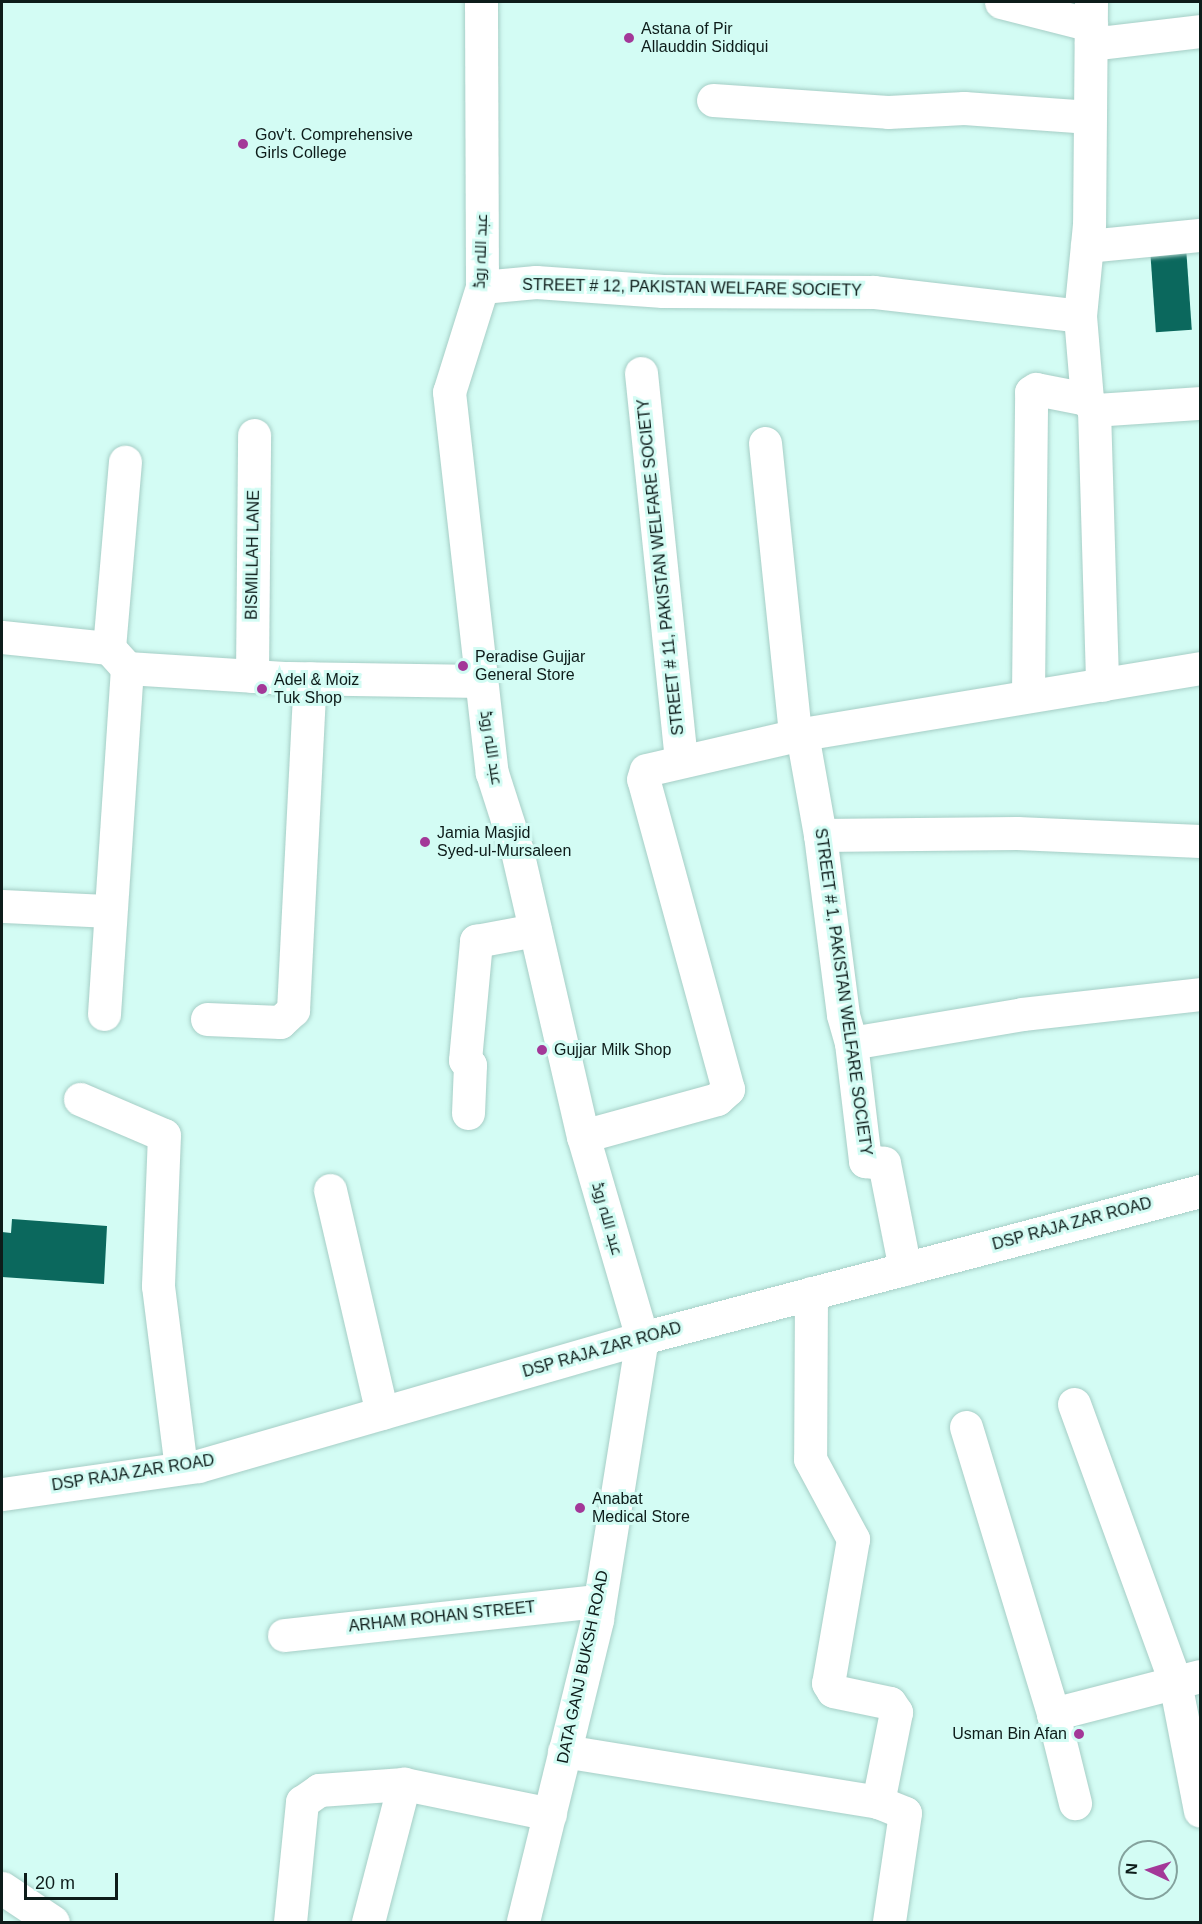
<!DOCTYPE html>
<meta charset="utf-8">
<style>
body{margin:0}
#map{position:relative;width:1202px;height:1924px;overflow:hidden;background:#d3fcf4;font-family:Helvetica,Cairo,sans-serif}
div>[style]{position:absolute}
.building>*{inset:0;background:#0b685d;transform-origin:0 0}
.roads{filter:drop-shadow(0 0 2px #a6cec6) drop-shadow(0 0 2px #a6cec6)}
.minor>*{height:33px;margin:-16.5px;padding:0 16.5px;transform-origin:16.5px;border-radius:16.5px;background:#fff}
.dots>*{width:16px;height:16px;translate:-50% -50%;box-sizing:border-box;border:3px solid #d3fcf4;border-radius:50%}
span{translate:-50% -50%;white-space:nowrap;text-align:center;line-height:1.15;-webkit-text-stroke:6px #d3fcf4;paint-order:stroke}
.poi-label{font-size:16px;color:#0d1c1a}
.left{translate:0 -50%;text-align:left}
.right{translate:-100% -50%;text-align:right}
.street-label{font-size:16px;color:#0d1c1a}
.frame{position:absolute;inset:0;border:3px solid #0d1c1a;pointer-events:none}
.north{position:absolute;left:1118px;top:1840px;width:60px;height:60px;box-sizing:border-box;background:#d3fcf4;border:2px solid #84a29d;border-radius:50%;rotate:274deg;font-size:16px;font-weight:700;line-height:24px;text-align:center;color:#0d1c1a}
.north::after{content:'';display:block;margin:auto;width:21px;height:27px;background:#a33898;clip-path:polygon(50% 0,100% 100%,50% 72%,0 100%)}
.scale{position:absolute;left:24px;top:1873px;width:94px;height:27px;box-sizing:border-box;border:3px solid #0d1c1a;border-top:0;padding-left:8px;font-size:18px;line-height:21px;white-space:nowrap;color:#0d1c1a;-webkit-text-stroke:4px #d3fcf4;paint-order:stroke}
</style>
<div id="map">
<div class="building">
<i style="left:1186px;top:247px;width:83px;height:36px;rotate:86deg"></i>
<i style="clip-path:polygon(12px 1219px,107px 1226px,104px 1284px,2px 1277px,2px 1232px,11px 1233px)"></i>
</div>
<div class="roads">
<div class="minor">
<i style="left:481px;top:2px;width:285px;rotate:89.8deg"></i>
<i style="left:482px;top:287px;width:110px;rotate:107.4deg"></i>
<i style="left:449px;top:392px;width:383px;rotate:83.6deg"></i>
<i style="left:492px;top:773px;width:82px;rotate:72.2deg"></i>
<i style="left:517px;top:851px;width:293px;rotate:77deg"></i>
<i style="left:583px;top:1136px;width:210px;rotate:73.7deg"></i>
<i style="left:642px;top:1338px;width:286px;rotate:99.1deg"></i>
<i style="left:597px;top:1620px;width:311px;rotate:103.8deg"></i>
<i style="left:1001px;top:2px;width:93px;rotate:14.3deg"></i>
<i style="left:1091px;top:2px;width:222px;rotate:90.5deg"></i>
<i style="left:1089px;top:224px;width:92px;rotate:95.6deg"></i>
<i style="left:1080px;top:316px;width:83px;rotate:85.2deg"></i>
<i style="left:1087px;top:399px;width:13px;rotate:58deg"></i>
<i style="left:1094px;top:410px;width:275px;rotate:88.3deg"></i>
<i style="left:1091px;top:44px;width:110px;rotate:-6.8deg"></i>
<i style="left:713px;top:100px;width:175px;rotate:3.9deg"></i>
<i style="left:888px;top:112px;width:76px;rotate:-3deg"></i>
<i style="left:964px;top:108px;width:126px;rotate:4.1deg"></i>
<i style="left:1087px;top:246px;width:114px;rotate:-5.6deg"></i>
<i style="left:482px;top:287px;width:54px;rotate:-5.3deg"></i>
<i style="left:536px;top:282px;width:127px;rotate:4.1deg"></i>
<i style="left:663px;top:291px;width:211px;rotate:0.3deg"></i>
<i style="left:874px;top:292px;width:207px;rotate:6.6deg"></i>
<i style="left:641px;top:373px;width:390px;rotate:84.1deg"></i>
<i style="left:1094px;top:410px;width:106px;rotate:-3.8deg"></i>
<i style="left:765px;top:443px;width:294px;rotate:84.1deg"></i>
<i style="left:2px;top:637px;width:108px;rotate:5.9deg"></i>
<i style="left:109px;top:648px;width:27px;rotate:48deg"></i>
<i style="left:127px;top:668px;width:161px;rotate:3.6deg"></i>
<i style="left:288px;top:678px;width:193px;rotate:0.9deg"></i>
<i style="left:109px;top:648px;width:187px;rotate:-85.1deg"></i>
<i style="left:252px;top:676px;width:241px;rotate:-89.5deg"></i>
<i style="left:1028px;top:694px;width:302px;rotate:-89.4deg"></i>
<i style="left:1031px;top:392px;width:6px;rotate:-31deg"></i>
<i style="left:1036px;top:389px;width:52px;rotate:11.1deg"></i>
<i style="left:802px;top:734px;width:103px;rotate:79.9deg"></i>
<i style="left:820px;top:835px;width:181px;rotate:82.7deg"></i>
<i style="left:843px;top:1015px;width:29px;rotate:74deg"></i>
<i style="left:851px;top:1043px;width:119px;rotate:83.2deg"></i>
<i style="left:865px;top:1161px;width:19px;rotate:6deg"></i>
<i style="left:884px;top:1163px;width:108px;rotate:78.8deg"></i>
<i style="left:820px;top:835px;width:197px;rotate:-0.6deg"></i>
<i style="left:1017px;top:833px;width:183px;rotate:2.5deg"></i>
<i style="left:2px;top:906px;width:108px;rotate:2.7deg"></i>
<i style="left:104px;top:1014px;width:347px;rotate:-86.2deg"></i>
<i style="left:207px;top:1019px;width:73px;rotate:2.4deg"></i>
<i style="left:280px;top:1022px;width:18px;rotate:-43deg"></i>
<i style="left:293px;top:1010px;width:332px;rotate:-87.1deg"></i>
<i style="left:851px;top:1043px;width:173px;rotate:-9.6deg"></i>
<i style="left:1022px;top:1014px;width:179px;rotate:-6.4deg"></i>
<i style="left:80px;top:1099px;width:91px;rotate:23.2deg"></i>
<i style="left:164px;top:1135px;width:151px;rotate:92.3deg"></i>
<i style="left:158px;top:1286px;width:183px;rotate:82.8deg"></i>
<i style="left:468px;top:1113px;width:48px;rotate:-87.6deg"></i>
<i style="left:470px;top:1065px;width:7px;rotate:-135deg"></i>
<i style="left:465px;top:1060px;width:120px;rotate:-84.7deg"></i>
<i style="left:476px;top:941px;width:60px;rotate:-10.6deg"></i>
<i style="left:583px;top:1136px;width:139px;rotate:-15.4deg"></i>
<i style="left:717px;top:1099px;width:15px;rotate:-42deg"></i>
<i style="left:728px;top:1089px;width:321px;rotate:-105.3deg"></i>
<i style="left:643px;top:779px;width:9px;rotate:-72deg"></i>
<i style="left:646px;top:770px;width:160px;rotate:-13deg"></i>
<i style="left:802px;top:734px;width:403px;rotate:-9.4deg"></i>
<i style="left:330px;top:1190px;width:229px;rotate:76.9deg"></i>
<i style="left:811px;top:1293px;width:166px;rotate:90.3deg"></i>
<i style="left:810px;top:1459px;width:91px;rotate:61.7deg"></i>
<i style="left:853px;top:1539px;width:146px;rotate:99.8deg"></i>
<i style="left:828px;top:1683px;width:9px;rotate:58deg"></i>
<i style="left:833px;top:1691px;width:58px;rotate:11.9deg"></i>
<i style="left:890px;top:1703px;width:11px;rotate:56deg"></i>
<i style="left:896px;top:1712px;width:92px;rotate:101.3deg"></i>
<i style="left:878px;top:1802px;width:29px;rotate:22deg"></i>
<i style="left:905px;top:1813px;width:110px;rotate:98.4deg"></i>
<i style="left:1074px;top:1404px;width:296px;rotate:70deg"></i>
<i style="left:1175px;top:1682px;width:131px;rotate:79deg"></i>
<i style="left:966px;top:1427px;width:300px;rotate:73.1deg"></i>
<i style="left:1053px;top:1714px;width:92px;rotate:76.1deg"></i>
<i style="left:2px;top:1494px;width:198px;rotate:-8.1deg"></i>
<i style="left:198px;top:1466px;width:462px;rotate:-16.1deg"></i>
<i style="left:642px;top:1338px;width:577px;rotate:-14.76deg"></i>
<i style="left:284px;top:1635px;width:317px;rotate:-6.2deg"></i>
<i style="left:1053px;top:1714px;width:152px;rotate:-14.5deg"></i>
<i style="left:564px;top:1751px;width:318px;rotate:9.2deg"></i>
<i style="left:2px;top:1888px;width:61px;rotate:33.7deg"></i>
<i style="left:290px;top:1922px;width:121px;rotate:-84.3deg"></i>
<i style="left:302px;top:1802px;width:21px;rotate:-35deg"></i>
<i style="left:319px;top:1790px;width:85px;rotate:-4deg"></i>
<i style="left:404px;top:1784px;width:149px;rotate:11.6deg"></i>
<i style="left:368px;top:1922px;width:143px;rotate:-75.4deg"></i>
</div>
</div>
<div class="dots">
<i style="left:629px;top:38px;background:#a33898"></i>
<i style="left:243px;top:144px;background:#a33898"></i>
<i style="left:463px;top:666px;background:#a33898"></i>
<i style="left:262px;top:689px;background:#a33898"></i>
<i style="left:425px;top:842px;background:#a33898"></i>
<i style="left:542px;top:1050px;background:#a33898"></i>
<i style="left:580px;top:1508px;background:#a33898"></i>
<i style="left:1079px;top:1734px;background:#a33898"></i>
</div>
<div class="poi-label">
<span class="left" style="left:641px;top:38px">Astana of Pir<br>Allauddin Siddiqui</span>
<span class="left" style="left:255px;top:144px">Gov't. Comprehensive<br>Girls College</span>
<span class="left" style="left:475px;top:666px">Peradise Gujjar<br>General Store</span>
<span class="left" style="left:274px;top:689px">Adel &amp; Moiz<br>Tuk Shop</span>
<span class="left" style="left:437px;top:842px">Jamia Masjid<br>Syed-ul-Mursaleen</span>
<span class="left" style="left:554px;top:1050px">Gujjar Milk Shop</span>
<span class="left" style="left:592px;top:1508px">Anabat<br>Medical Store</span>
<span class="right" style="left:1067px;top:1734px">Usman Bin Afan</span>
</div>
<div class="street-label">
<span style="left:481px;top:251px;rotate:-88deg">عبد اللہ روڈ</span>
<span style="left:692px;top:288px;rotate:1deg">STREET # 12, PAKISTAN WELFARE SOCIETY</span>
<span style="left:253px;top:555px;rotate:-89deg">BISMILLAH LANE</span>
<span style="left:661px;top:567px;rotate:-96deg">STREET # 11, PAKISTAN WELFARE SOCIETY</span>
<span style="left:491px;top:748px;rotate:81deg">عبد اللہ روڈ</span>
<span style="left:843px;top:992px;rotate:82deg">STREET # 1, PAKISTAN WELFARE SOCIETY</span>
<span style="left:607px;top:1219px;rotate:74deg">عبد اللہ روڈ</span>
<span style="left:1072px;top:1224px;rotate:-15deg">DSP RAJA ZAR ROAD</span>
<span style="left:602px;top:1350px;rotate:-16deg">DSP RAJA ZAR ROAD</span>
<span style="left:133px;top:1473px;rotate:-9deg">DSP RAJA ZAR ROAD</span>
<span style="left:442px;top:1617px;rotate:-6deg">ARHAM ROHAN STREET</span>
<span style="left:583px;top:1667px;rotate:-78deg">DATA GANJ BUKSH ROAD</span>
</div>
<div class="frame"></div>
<div class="north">N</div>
<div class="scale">20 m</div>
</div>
